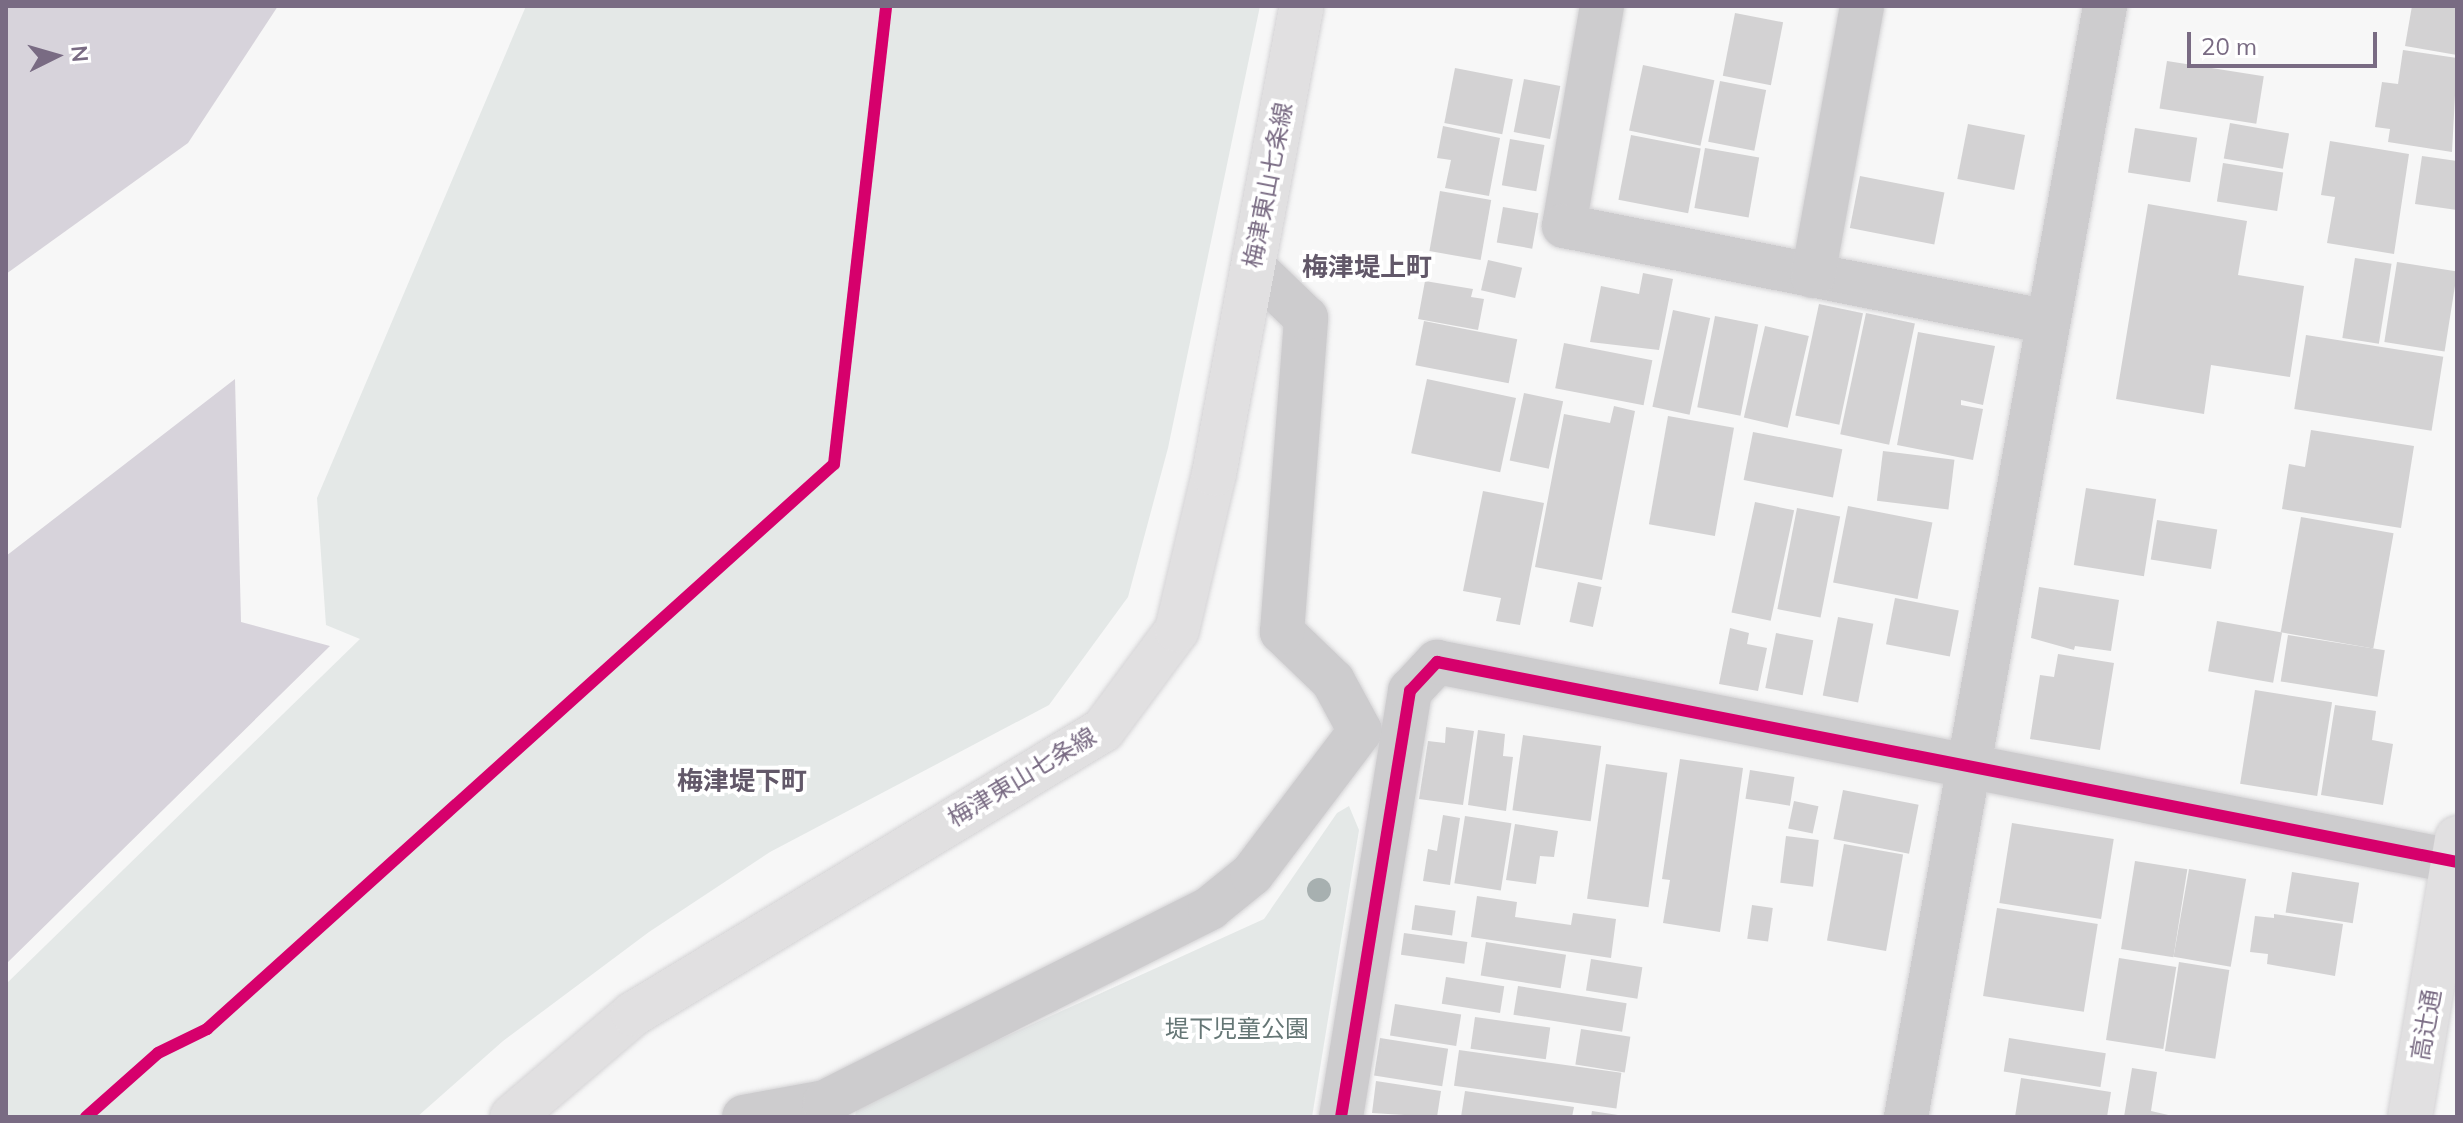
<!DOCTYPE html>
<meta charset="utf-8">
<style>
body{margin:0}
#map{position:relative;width:2463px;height:1123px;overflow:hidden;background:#f7f7f7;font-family:Mulish,"Noto Sans JP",sans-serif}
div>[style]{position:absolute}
.green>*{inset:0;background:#e4e8e7}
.water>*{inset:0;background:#d7d3db}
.building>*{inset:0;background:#d3d2d3;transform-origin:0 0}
.roads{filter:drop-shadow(0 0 2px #d4d3d5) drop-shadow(0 0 2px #d4d3d5)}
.street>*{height:44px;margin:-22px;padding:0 22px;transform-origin:22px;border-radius:22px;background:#cdccce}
.secondary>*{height:44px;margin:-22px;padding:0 22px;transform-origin:22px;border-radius:22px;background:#e1e0e1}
.cycleway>*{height:12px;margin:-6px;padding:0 6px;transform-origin:6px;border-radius:6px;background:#d6006c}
.trees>*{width:24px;height:24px;margin:-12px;border-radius:50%;background:#a7b0b0}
span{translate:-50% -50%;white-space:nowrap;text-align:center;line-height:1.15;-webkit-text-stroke:8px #fff;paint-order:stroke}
.street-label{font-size:24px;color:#796b83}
.park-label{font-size:24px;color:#657675}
.neighbourhood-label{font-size:26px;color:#625869;font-weight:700}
.frame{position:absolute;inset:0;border:8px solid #796b83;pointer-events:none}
.north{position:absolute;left:16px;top:16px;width:80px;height:80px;-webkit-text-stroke:6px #fff;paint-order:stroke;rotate:85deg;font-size:22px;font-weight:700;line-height:32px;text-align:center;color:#796b83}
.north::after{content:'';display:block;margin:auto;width:28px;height:36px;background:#796b83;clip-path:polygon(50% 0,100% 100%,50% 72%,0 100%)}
.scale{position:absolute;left:2187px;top:32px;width:190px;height:36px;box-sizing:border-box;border:4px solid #796b83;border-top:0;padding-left:10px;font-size:24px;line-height:28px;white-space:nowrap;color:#796b83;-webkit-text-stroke:6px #fff;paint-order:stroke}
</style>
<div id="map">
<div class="green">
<i style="clip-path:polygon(526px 6px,1260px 6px,1168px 448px,1128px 597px,1049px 705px,770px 852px,649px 932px,503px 1041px,417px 1117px,6px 1117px,6px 984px,360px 639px,326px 625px,317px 498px)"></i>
<i style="clip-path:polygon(1349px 806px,1359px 830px,1312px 1117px,855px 1117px,857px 1104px,1264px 919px,1337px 813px)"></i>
</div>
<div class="water">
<i style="clip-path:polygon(6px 6px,278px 6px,188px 143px,6px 274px)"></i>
<i style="clip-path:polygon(235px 379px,241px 622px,330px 646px,6px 964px,6px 556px)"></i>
</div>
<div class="building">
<i style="clip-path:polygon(2412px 6px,2457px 6px,2457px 55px,2405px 46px)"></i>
<i style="left:1735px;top:13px;width:49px;height:64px;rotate:11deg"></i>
<i style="clip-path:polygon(2403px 50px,2457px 58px,2452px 152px,2388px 142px,2390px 129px,2375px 127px,2382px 82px,2398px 84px)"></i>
<i style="left:2167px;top:61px;width:98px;height:48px;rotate:9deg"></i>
<i style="left:1643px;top:65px;width:73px;height:67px;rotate:12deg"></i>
<i style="left:1455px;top:68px;width:59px;height:56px;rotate:11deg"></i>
<i style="left:1524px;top:79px;width:37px;height:54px;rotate:11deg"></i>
<i style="left:1720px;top:81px;width:47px;height:62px;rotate:11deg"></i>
<i style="left:2230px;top:123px;width:60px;height:36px;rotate:10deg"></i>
<i style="left:1968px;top:124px;width:58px;height:56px;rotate:11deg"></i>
<i style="clip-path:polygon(1443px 126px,1500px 138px,1489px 196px,1445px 188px,1451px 160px,1437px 158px)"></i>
<i style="left:2135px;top:128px;width:63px;height:45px;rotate:9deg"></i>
<i style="left:1631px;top:135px;width:71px;height:66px;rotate:11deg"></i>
<i style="left:1510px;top:139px;width:35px;height:47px;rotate:10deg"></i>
<i style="clip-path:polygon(2330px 141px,2409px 154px,2394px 254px,2327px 243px,2335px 197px,2321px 195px)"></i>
<i style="left:1705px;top:148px;width:55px;height:61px;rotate:10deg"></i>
<i style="clip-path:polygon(2422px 156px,2457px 161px,2457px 210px,2415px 204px)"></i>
<i style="left:2223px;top:163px;width:61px;height:39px;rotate:9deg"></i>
<i style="left:1860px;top:176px;width:86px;height:53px;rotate:11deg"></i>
<i style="left:1440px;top:191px;width:52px;height:61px;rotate:10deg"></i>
<i style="clip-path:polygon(2148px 204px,2247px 221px,2238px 275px,2304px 286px,2290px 377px,2211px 365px,2204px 414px,2116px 399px)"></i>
<i style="left:1503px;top:207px;width:36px;height:36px;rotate:10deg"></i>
<i style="left:2355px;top:258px;width:37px;height:81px;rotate:9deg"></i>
<i style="left:1488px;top:260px;width:35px;height:31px;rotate:13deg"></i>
<i style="left:2397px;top:262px;width:61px;height:81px;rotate:9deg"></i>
<i style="clip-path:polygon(1643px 273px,1673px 279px,1659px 350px,1590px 342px,1601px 286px,1639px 294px)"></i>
<i style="clip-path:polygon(1425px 281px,1473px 289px,1471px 297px,1484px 299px,1478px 330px,1418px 319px)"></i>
<i style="left:1819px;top:304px;width:45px;height:114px;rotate:12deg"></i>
<i style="left:1673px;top:310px;width:38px;height:99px;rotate:12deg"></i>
<i style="left:1866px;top:313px;width:50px;height:124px;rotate:12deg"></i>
<i style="left:1715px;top:316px;width:44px;height:93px;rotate:11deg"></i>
<i style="left:1424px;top:321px;width:95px;height:45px;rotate:11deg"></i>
<i style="left:1765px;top:326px;width:45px;height:94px;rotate:13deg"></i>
<i style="clip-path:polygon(1918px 332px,1995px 346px,1983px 405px,1961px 400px,1961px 405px,1983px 409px,1973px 460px,1897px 445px)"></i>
<i style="left:2306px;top:335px;width:139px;height:75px;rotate:9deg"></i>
<i style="left:1564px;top:343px;width:90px;height:46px;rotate:11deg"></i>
<i style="left:1427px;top:379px;width:91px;height:76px;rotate:12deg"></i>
<i style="left:1524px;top:393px;width:40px;height:69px;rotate:12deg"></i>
<i style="clip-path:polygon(1614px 406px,1635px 411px,1602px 580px,1535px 567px,1564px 414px,1610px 423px)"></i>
<i style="left:1668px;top:416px;width:67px;height:110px;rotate:10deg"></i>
<i style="clip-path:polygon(2311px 430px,2414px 446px,2401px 528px,2282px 509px,2289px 464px,2305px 467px)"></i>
<i style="left:1753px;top:432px;width:91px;height:49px;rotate:11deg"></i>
<i style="left:1883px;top:451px;width:72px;height:50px;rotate:7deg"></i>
<i style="left:2086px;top:488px;width:71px;height:78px;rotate:9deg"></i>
<i style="clip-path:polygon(1483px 491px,1544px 503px,1520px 625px,1496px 621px,1501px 598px,1463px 591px)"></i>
<i style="left:1755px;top:502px;width:40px;height:113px;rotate:12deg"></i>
<i style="left:1848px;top:506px;width:86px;height:78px;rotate:11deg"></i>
<i style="left:1797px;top:508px;width:44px;height:103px;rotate:11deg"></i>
<i style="left:2301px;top:517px;width:94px;height:117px;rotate:10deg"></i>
<i style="left:2157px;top:520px;width:61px;height:40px;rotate:9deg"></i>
<i style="left:1578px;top:582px;width:24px;height:41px;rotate:12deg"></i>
<i style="clip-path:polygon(2039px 587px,2119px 600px,2111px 651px,2075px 646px,2074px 650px,2031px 638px)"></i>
<i style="left:1895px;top:598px;width:65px;height:47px;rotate:11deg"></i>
<i style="left:1838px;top:617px;width:36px;height:80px;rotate:11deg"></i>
<i style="left:2217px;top:621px;width:66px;height:51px;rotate:10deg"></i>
<i style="clip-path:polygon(1730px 628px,1749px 633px,1747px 644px,1767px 648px,1758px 691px,1719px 684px)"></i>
<i style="left:1776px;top:633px;width:38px;height:56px;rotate:11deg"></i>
<i style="left:2288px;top:635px;width:98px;height:47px;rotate:9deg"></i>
<i style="clip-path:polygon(2058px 654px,2114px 663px,2100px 750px,2030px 739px,2040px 675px,2054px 677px)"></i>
<i style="left:2255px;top:690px;width:78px;height:95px;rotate:9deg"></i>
<i style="clip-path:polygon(2335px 705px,2376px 711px,2372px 740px,2393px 744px,2383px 805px,2321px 795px)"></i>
<i style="clip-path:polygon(1446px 727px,1474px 731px,1463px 805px,1419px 799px,1428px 741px,1445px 743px)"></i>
<i style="clip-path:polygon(1478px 730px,1505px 734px,1503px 756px,1513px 757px,1506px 811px,1468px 805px)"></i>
<i style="left:1523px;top:735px;width:79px;height:76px;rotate:8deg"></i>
<i style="clip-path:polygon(1680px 759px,1743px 768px,1720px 932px,1663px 923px,1670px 880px,1662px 879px)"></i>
<i style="left:1606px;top:764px;width:62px;height:136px;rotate:8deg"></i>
<i style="left:1750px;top:770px;width:45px;height:29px;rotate:9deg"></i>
<i style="left:1843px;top:790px;width:77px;height:50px;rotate:11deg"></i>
<i style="left:1794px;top:801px;width:25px;height:28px;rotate:12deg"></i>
<i style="clip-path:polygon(1443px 815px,1460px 818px,1450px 885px,1423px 881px,1428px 849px,1437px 851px)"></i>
<i style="left:1465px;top:816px;width:47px;height:68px;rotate:9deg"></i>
<i style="left:2012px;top:823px;width:103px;height:81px;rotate:9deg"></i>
<i style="clip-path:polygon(1515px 824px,1558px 831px,1554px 857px,1540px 856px,1536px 884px,1506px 880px)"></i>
<i style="left:1786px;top:836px;width:33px;height:47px;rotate:7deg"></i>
<i style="left:1844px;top:844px;width:60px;height:98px;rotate:10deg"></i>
<i style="left:2135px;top:861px;width:53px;height:89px;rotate:9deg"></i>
<i style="left:2189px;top:869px;width:58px;height:89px;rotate:10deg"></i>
<i style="left:2292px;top:872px;width:68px;height:41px;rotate:9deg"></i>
<i style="clip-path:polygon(1477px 896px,1517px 902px,1515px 917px,1571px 925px,1573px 913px,1616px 919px,1611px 958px,1471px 937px)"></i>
<i style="left:1415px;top:905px;width:41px;height:25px;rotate:8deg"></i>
<i style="left:1752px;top:905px;width:21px;height:34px;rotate:8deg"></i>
<i style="left:1997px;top:908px;width:102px;height:89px;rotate:9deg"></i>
<i style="clip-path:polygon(2274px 914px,2343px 924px,2335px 976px,2267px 964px,2268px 954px,2250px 952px,2255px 916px,2274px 918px)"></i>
<i style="left:1404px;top:933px;width:64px;height:22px;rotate:8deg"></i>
<i style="left:1486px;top:942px;width:81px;height:34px;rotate:9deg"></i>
<i style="left:2119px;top:958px;width:58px;height:83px;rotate:9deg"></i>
<i style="left:1591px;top:959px;width:52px;height:32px;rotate:9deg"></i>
<i style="left:2179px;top:962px;width:51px;height:90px;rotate:9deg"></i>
<i style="left:1446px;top:977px;width:59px;height:27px;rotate:9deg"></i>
<i style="left:1518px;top:986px;width:110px;height:29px;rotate:9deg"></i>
<i style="left:1395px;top:1004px;width:67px;height:32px;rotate:9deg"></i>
<i style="left:1475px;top:1017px;width:76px;height:32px;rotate:8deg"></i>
<i style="left:1581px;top:1029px;width:50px;height:36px;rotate:9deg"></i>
<i style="left:1380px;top:1038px;width:69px;height:38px;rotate:9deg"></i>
<i style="left:2009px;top:1038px;width:98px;height:34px;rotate:9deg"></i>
<i style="left:1459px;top:1050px;width:164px;height:36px;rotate:8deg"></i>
<i style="clip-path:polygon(2132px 1068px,2157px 1072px,2151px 1111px,2177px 1117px,2124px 1117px)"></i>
<i style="clip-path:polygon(2021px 1078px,2111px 1092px,2107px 1117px,2015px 1117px)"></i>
<i style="clip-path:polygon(1376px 1081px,1441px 1091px,1437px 1117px,1372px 1113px)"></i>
<i style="clip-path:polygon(1465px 1091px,1574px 1107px,1572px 1117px,1461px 1117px)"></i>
<i style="clip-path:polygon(1592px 1111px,1618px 1115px,1618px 1117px,1591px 1117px)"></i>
</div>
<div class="roads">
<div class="street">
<i style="left:1602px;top:6px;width:223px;rotate:99.8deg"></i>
<i style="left:1564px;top:226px;width:493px;rotate:11.2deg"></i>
<i style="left:1813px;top:276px;width:274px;rotate:-79.7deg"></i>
<i style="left:744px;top:1117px;width:82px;rotate:-10.5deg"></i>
<i style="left:823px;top:1117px;width:15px;rotate:-82deg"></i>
<i style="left:825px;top:1102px;width:431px;rotate:-26.7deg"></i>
<i style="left:1210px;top:908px;width:54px;rotate:-39deg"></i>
<i style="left:1252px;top:874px;width:179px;rotate:-52.9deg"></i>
<i style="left:1360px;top:731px;width:57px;rotate:-118.4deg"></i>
<i style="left:1333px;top:681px;width:71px;rotate:-136.1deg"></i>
<i style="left:1282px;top:632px;width:315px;rotate:-85.6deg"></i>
<i style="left:1306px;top:318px;width:74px;rotate:-136.1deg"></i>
<i style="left:1341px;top:1117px;width:432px;rotate:-80.8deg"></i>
<i style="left:1410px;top:691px;width:40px;rotate:-47deg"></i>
<i style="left:1437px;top:662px;width:1039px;rotate:11.09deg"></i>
<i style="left:1906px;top:1117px;width:1129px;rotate:-79.84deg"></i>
</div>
<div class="secondary">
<i style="left:512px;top:1117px;width:159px;rotate:-40.4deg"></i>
<i style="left:633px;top:1014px;width:549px;rotate:-31.14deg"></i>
<i style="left:1103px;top:730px;width:124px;rotate:-53.5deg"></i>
<i style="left:1177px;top:630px;width:160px;rotate:-76.7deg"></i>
<i style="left:1214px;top:474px;width:476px;rotate:-79.4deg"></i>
<i style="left:2410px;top:1117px;width:283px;rotate:-80.4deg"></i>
</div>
</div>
<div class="cycleway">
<i style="left:86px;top:1117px;width:96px;rotate:-41.6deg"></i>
<i style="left:158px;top:1053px;width:55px;rotate:-26.1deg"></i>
<i style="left:207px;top:1029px;width:844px;rotate:-42.02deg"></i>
<i style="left:834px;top:464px;width:461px;rotate:-83.5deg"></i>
<i style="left:1341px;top:1117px;width:432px;rotate:-80.8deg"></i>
<i style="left:1410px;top:691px;width:40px;rotate:-47deg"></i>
<i style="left:1437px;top:662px;width:1039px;rotate:11.09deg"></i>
</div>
<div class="trees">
<i style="left:1319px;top:890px"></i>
</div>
<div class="street-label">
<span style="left:1268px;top:185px;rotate:-79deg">梅津東山七条線</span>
<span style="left:1022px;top:777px;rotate:-31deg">梅津東山七条線</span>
<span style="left:2426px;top:1025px;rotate:-80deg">高辻通</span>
</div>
<div class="park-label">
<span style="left:1237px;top:1029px">堤下児童公園</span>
</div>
<div class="neighbourhood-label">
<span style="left:1367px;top:267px">梅津堤上町</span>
<span style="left:742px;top:781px">梅津堤下町</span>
</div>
<div class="frame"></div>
<div class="north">N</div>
<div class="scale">20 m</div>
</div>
